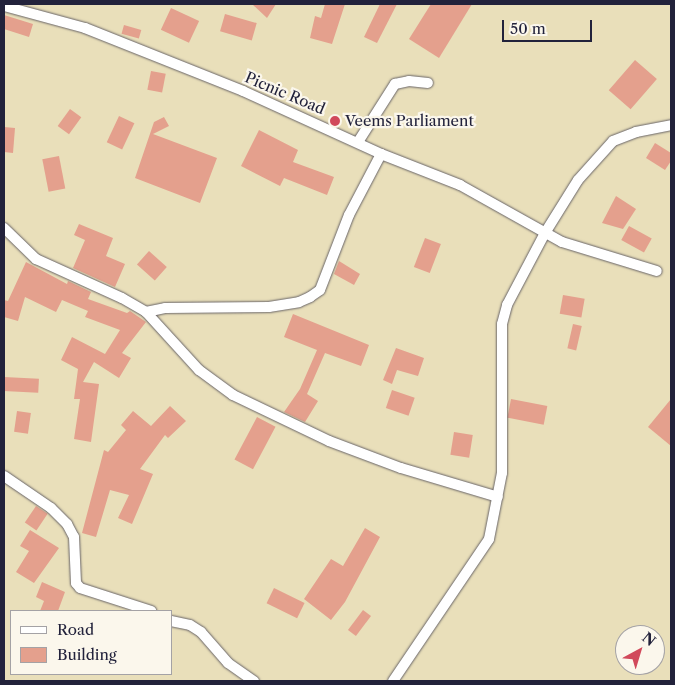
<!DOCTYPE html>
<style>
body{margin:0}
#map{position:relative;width:675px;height:685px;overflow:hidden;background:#e9dfba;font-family:"Libre Caslon Text",serif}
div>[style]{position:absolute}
.building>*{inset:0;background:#e4a08d;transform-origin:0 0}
.roads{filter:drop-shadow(0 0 1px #686467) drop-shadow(0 0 1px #686467)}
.minor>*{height:10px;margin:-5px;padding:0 5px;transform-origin:5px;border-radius:5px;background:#fff}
.dots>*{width:14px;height:14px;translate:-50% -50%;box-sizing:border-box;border:2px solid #fbf7ec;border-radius:50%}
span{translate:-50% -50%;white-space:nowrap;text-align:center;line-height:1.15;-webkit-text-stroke:4.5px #fbf7ec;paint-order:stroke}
.street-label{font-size:15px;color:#22223b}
.poi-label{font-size:15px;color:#22223b}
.left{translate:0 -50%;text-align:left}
.frame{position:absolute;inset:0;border:5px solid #22223b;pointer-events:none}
.legend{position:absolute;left:10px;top:610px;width:162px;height:65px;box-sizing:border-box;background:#fbf7ec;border:1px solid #a4a2a5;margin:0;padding:6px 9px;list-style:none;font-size:15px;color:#22223b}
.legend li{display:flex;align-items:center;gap:10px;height:25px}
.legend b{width:25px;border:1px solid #a4a2a5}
.north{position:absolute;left:615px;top:625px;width:50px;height:50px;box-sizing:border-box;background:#fbf7ec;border:1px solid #a4a2a5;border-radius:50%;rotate:39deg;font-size:14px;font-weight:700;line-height:20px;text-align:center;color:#22223b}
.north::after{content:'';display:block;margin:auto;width:18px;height:22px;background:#d1495b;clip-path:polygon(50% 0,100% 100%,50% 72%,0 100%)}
.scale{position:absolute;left:502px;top:20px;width:90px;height:22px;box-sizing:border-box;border:2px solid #22223b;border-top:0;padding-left:6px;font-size:15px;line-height:18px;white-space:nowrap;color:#22223b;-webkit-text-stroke:4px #fbf7ec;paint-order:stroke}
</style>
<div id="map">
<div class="building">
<i style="clip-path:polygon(252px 4px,276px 4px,267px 18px)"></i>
<i style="clip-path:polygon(325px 4px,345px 4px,332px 44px,310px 38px,315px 16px,321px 18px)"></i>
<i style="clip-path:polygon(380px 4px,397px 4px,377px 43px,364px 37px)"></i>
<i style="clip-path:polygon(431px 4px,472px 4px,439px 58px,409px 39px)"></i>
<i style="left:171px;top:8px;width:31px;height:24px;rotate:25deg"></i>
<i style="left:225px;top:14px;width:33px;height:18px;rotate:16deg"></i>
<i style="clip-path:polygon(4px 15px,33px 24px,29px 37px,4px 29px)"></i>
<i style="left:124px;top:25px;width:18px;height:9px;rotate:16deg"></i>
<i style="left:635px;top:60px;width:29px;height:40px;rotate:41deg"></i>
<i style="left:151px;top:71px;width:15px;height:19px;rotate:11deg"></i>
<i style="left:70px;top:109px;width:14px;height:21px;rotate:36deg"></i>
<i style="left:119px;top:116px;width:17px;height:29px;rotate:25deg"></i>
<i style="clip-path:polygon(164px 117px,169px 126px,153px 134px,217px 158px,200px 203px,135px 178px,154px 122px)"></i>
<i style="clip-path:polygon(4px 127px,15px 128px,13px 153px,4px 152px)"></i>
<i style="clip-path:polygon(259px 130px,298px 150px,293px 162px,334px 177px,327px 195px,284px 178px,280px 186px,241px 166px)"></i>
<i style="clip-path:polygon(655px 143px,671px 153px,671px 161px,665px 170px,646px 158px)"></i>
<i style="left:59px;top:156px;width:33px;height:17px;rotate:79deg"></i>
<i style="clip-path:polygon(616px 196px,636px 209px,623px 229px,602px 223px)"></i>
<i style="clip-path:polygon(79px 224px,113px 238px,106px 256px,125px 264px,115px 287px,73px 268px,85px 240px,74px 235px)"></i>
<i style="left:629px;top:226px;width:26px;height:16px;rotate:29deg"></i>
<i style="left:425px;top:238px;width:17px;height:31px;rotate:21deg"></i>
<i style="left:149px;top:251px;width:24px;height:18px;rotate:42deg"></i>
<i style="clip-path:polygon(339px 261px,360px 274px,354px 285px,334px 274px)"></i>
<i style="clip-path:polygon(26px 262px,67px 284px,68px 281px,91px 292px,88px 299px,127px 313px,130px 311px,146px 322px,122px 353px,131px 358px,119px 378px,94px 362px,83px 382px,99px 384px,91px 442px,74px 439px,80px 399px,74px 399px,78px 369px,61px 360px,72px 337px,105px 354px,120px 330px,85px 317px,88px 311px,62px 300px,56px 312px,25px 297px,18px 321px,4px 317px,4px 300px,8px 301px)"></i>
<i style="left:563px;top:295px;width:22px;height:19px;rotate:10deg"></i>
<i style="clip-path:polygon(293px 314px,369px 345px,361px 366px,325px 353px,307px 394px,318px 401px,305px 422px,284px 412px,300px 389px,317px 350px,284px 337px)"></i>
<i style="left:573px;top:324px;width:9px;height:25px;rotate:13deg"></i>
<i style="clip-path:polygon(396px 348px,424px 358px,418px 376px,397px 370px,392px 384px,383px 380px)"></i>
<i style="left:4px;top:377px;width:35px;height:14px;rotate:3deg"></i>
<i style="left:392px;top:390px;width:24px;height:19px;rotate:19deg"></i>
<i style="left:511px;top:399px;width:37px;height:19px;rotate:11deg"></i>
<i style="clip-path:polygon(671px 399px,671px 446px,648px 427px)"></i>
<i style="clip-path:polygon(170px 406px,186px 421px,168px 438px,165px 435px,140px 469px,153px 474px,132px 524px,118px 518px,129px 495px,110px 490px,96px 537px,82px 533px,104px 450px,108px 452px,126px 430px,121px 425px,133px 411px,151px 426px)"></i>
<i style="left:17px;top:411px;width:14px;height:21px;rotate:8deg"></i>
<i style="left:257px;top:417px;width:21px;height:48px;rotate:28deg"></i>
<i style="left:454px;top:432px;width:19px;height:23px;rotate:9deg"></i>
<i style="left:36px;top:506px;width:14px;height:20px;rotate:34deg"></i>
<i style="clip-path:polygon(365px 528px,380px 537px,345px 602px,331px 620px,304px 599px,331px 559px,343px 566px)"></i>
<i style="clip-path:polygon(30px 530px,59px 548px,34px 583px,16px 572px,29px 551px,20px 546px)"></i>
<i style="clip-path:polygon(42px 582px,65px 592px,58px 611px,40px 611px,44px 601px,36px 597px)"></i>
<i style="left:274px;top:588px;width:34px;height:17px;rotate:26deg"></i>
<i style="left:363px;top:610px;width:10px;height:25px;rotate:37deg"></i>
</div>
<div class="roads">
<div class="minor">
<i style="left:4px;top:6px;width:84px;rotate:15.2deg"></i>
<i style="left:85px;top:28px;width:170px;rotate:21.7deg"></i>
<i style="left:243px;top:91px;width:152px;rotate:24.5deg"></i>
<i style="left:381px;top:154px;width:85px;rotate:21.4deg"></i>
<i style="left:460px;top:185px;width:117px;rotate:29.2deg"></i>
<i style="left:562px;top:242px;width:99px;rotate:17deg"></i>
<i style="left:358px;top:142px;width:69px;rotate:-57.5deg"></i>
<i style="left:395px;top:84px;width:14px;rotate:-12deg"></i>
<i style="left:409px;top:81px;width:19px;rotate:6deg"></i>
<i style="left:4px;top:228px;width:45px;rotate:44.1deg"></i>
<i style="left:36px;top:259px;width:94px;rotate:24.4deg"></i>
<i style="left:122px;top:298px;width:28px;rotate:30deg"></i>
<i style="left:146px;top:312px;width:79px;rotate:47.6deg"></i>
<i style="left:199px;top:370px;width:42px;rotate:36.3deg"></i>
<i style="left:233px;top:395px;width:106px;rotate:25.6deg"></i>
<i style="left:329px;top:441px;width:77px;rotate:20.6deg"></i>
<i style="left:401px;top:468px;width:101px;rotate:16.6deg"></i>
<i style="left:146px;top:312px;width:19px;rotate:-12deg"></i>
<i style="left:165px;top:308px;width:104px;rotate:-0.6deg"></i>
<i style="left:269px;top:307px;width:30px;rotate:-9deg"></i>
<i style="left:299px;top:302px;width:12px;rotate:-24deg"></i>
<i style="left:310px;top:297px;width:12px;rotate:-35deg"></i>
<i style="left:320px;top:290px;width:80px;rotate:-68.9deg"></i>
<i style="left:349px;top:215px;width:69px;rotate:-62.3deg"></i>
<i style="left:4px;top:476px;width:57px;rotate:34.2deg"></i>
<i style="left:51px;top:508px;width:23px;rotate:45deg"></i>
<i style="left:67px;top:524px;width:15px;rotate:62deg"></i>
<i style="left:74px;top:537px;width:46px;rotate:87.5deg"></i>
<i style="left:76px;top:583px;width:6px;rotate:51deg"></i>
<i style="left:80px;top:588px;width:75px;rotate:17.9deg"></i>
<i style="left:171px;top:621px;width:19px;rotate:12deg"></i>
<i style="left:190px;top:625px;width:13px;rotate:32deg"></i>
<i style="left:201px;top:632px;width:41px;rotate:48.9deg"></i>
<i style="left:228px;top:663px;width:32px;rotate:35deg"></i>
<i style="left:393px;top:681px;width:171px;rotate:-55.9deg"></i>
<i style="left:489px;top:539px;width:67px;rotate:-78.9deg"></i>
<i style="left:502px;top:473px;width:149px;rotate:-90deg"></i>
<i style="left:502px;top:324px;width:20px;rotate:-75deg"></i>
<i style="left:507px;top:305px;width:81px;rotate:-62.2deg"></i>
<i style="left:545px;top:233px;width:62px;rotate:-58.1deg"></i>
<i style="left:578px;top:180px;width:52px;rotate:-48.1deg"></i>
<i style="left:613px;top:141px;width:25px;rotate:-21deg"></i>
<i style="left:636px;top:132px;width:36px;rotate:-11deg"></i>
</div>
</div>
<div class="dots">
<i style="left:335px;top:121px;background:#d1495b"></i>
</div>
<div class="street-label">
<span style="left:285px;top:93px;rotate:23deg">Picnic Road</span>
</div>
<div class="poi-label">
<span class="left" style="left:345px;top:121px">Veems Parliament</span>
</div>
<div class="frame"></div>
<ul class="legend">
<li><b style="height:6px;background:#fff"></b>Road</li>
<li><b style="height:14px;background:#e4a08d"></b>Building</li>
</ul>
<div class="north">N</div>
<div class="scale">50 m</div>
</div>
